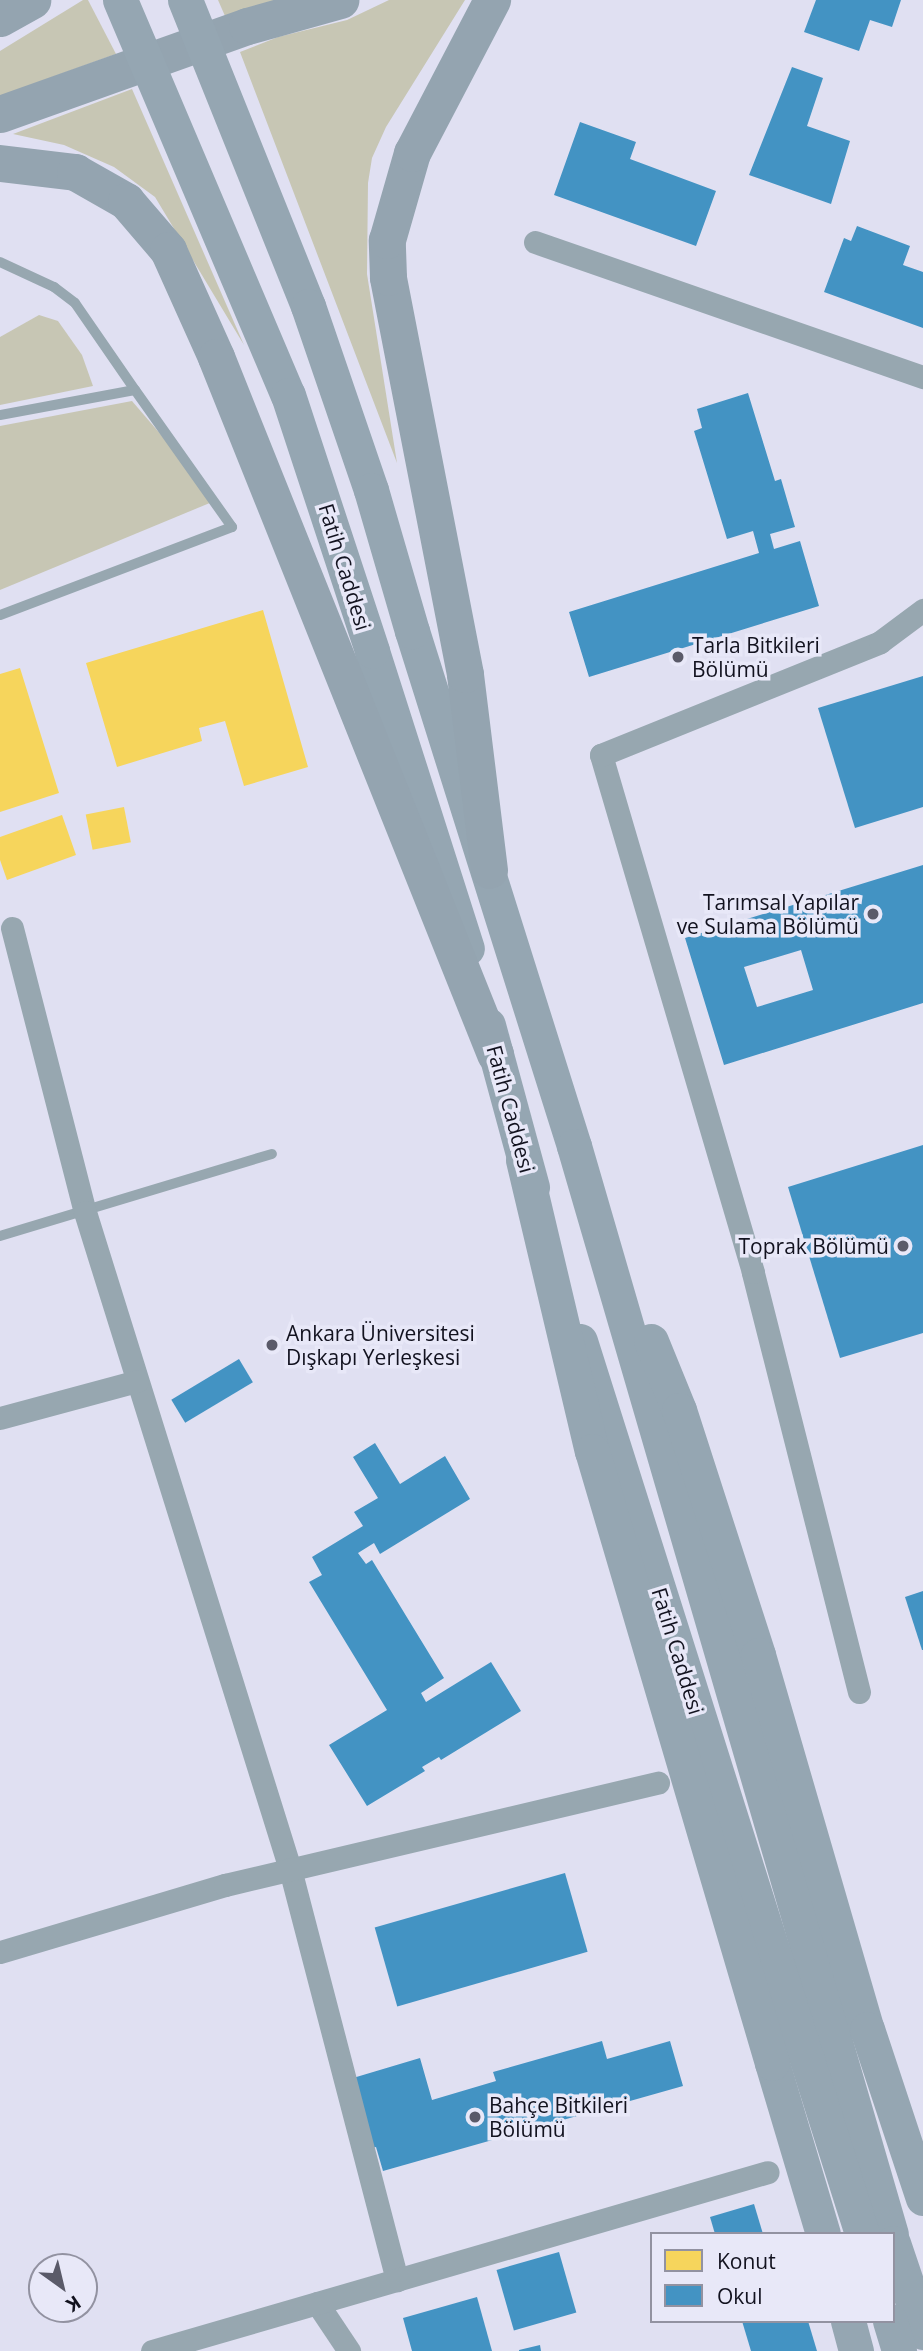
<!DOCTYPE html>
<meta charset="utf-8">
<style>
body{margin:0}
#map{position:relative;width:923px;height:2351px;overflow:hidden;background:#e0e0f2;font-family:"Open Sans",sans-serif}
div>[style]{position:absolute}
.green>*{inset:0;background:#c7c6b4}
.homes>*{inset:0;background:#f6d55c;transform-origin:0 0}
.schools>*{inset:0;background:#4393c3;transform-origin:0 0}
.service>*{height:10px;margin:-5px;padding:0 5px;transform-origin:5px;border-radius:5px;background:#97a7b0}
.minor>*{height:23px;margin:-11.5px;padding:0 11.5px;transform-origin:11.5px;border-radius:11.5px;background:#97a7b0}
.primary>*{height:35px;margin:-17.5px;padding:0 17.5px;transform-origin:17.5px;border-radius:17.5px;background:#95a6b2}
.trunk>*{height:37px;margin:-18.5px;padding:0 18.5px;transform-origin:18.5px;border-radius:18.5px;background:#94a4b0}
.primary-bridge>*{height:35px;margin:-17.5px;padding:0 17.5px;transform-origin:17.5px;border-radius:17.5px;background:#95a6b2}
.trunk-bridge>*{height:37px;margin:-18.5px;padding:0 18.5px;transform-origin:18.5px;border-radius:18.5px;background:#94a4b0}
.dots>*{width:19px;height:19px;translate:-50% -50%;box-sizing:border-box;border:4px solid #e8e8f8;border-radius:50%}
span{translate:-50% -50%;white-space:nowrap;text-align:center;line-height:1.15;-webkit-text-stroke:7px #e8e8f8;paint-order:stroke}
.street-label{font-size:21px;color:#12121f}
.poi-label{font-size:21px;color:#12121f}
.left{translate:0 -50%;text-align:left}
.right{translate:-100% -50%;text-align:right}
.legend{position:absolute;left:650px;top:2232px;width:245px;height:91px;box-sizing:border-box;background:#e8e8f8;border:2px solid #9292a1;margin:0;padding:9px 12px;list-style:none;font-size:21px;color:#12121f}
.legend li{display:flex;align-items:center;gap:14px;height:35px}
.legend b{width:35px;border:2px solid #9292a1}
.north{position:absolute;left:28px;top:2253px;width:70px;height:70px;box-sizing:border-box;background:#e8e8f8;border:2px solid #9292a1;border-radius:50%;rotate:146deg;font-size:19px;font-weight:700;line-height:28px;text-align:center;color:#12121f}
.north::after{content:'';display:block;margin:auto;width:24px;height:32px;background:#5a5a69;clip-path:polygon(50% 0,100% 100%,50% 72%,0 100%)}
</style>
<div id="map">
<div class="green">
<i style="clip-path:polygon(83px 0,88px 0,116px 54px,0 96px,0 51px)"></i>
<i style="clip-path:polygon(218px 0,284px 0,225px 16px)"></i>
<i style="clip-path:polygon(389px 0,465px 0,386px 127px,372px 158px,368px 183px,367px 274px,397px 463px,240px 52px,278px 37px,347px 20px)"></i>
<i style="clip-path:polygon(132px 89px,244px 345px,155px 197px,114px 167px,64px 145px,13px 134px)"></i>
<i style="clip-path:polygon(39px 315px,58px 321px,82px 355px,93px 386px,0 405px,0 337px)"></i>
<i style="clip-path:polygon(132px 401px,217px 500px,0 590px,0 426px)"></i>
</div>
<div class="homes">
<i style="clip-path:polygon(263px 610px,308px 767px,244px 786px,225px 721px,199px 728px,202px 741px,117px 767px,86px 663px)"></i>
<i style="clip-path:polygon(20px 668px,59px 793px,0 812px,0 674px)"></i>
<i style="left:124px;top:807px;width:36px;height:39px;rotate:79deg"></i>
<i style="clip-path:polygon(62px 815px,76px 855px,7px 880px,0 860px,0 837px)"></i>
</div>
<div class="schools">
<i style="clip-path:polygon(816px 0,901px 0,892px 27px,870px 20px,859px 51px,804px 32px)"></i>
<i style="clip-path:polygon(792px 67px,823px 78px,807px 126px,850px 141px,831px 204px,749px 175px)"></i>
<i style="clip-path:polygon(580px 122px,636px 142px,630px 159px,716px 191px,696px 246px,554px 195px)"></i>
<i style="clip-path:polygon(857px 226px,910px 246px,903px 265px,923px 272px,923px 328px,824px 292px,844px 238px,851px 241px)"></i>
<i style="clip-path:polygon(748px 393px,775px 481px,781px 479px,795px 527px,770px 534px,774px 549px,800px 541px,819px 606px,589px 677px,569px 612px,759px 553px,753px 531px,727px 539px,694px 431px,702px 428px,697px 409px)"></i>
<i style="clip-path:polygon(923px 676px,923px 807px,855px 828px,818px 708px)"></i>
<i style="clip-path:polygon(evenodd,923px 865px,923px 1003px,724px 1065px,685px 938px,923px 865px,801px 950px,813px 990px,757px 1007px,744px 967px,801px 950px)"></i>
<i style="clip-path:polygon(923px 1145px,923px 1333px,840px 1358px,788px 1187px)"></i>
<i style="left:239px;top:1359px;width:27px;height:79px;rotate:59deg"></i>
<i style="clip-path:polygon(375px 1443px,400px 1484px,445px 1456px,470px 1499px,380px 1554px,374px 1543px,358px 1553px,366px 1564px,372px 1560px,444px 1678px,421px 1693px,426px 1702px,491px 1662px,521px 1711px,441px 1760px,439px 1757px,422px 1767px,425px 1771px,367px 1806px,329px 1745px,387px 1710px,309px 1582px,322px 1575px,312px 1557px,363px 1526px,354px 1512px,378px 1498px,353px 1457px)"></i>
<i style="clip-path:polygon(923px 1591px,923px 1650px,922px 1650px,905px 1597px)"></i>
<i style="left:565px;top:1873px;width:82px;height:198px;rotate:74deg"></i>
<i style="clip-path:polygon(602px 2041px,607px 2059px,670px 2041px,683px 2086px,383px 2171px,376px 2147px,367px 2149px,353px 2078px,420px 2058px,432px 2100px,496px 2081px,493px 2072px)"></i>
<i style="clip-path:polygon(754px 2204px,763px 2234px,715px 2234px,710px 2217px)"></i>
<i style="left:559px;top:2252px;width:63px;height:65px;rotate:74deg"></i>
<i style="clip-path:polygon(477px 2297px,492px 2351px,412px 2351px,403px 2318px)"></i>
<i style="clip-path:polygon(742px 2321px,808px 2321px,817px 2351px,751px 2351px)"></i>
<i style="clip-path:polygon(540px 2345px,541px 2351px,519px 2351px,519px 2350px)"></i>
</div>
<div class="service">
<i style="left:0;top:262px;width:60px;rotate:24.8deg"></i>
<i style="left:54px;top:287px;width:26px;rotate:37deg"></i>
<i style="left:75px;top:303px;width:106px;rotate:55.4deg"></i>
<i style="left:0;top:415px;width:137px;rotate:-10.5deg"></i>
<i style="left:135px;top:390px;width:168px;rotate:54.7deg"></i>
<i style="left:232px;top:527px;width:248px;rotate:159.2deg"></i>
<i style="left:0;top:1236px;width:284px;rotate:-16.8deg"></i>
</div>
<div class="minor">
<i style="left:535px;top:242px;width:411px;rotate:19.2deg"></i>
<i style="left:12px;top:928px;width:293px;rotate:75.6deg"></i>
<i style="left:85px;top:1212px;width:688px;rotate:72.67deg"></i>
<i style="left:290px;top:1869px;width:425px;rotate:75.4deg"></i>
<i style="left:0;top:1418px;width:142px;rotate:-15.1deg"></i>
<i style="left:859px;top:1692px;width:433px;rotate:-104.2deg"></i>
<i style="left:753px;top:1272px;width:539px;rotate:-106.38deg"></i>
<i style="left:601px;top:755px;width:301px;rotate:-22deg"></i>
<i style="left:880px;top:642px;width:54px;rotate:-36.7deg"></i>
<i style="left:0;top:1952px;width:235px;rotate:-16.6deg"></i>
<i style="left:225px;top:1885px;width:445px;rotate:-13.3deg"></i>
<i style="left:317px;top:2303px;width:58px;rotate:56.3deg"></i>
<i style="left:152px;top:2351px;width:641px;rotate:-16.2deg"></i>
</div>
<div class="primary">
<i style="left:412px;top:631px;width:540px;rotate:72.54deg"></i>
<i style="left:574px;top:1146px;width:1133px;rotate:73.76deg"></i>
<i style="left:372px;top:651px;width:312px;rotate:72.3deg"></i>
<i style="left:488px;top:1025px;width:168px;rotate:74.8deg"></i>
<i style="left:580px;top:1341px;width:936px;rotate:72.47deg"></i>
<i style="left:651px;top:1341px;width:74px;rotate:67.9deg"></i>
<i style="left:679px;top:1410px;width:257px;rotate:72.1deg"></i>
<i style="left:758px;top:1655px;width:390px;rotate:73.8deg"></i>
<i style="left:867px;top:2029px;width:178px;rotate:71.7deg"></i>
<i style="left:772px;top:2063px;width:178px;rotate:73.4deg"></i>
<i style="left:893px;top:2243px;width:94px;rotate:71.4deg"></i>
<i style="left:848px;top:2321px;width:31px;rotate:75deg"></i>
<i style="left:890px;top:2321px;width:31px;rotate:73deg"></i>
</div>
<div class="trunk">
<i style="left:0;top:18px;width:37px;rotate:-29deg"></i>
<i style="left:0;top:114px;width:262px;rotate:-19.6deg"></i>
<i style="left:247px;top:26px;width:97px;rotate:-15.6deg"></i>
<i style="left:0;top:163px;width:76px;rotate:6.8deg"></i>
<i style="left:75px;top:172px;width:59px;rotate:29.6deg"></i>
<i style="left:126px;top:201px;width:65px;rotate:49.4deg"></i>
<i style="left:168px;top:250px;width:117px;rotate:65.8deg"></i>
<i style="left:489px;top:870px;width:197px;rotate:-97deg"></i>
<i style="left:465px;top:674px;width:404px;rotate:-101deg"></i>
<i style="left:388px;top:277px;width:37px;rotate:-92deg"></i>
<i style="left:387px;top:240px;width:91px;rotate:-74deg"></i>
<i style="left:412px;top:153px;width:173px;rotate:-62.4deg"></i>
</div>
<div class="primary-bridge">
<i style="left:120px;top:0;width:429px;rotate:67deg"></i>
<i style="left:288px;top:395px;width:269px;rotate:71.8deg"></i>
<i style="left:185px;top:0;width:330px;rotate:68.1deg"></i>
<i style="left:308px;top:306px;width:194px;rotate:71.1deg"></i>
<i style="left:371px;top:490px;width:147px;rotate:73.8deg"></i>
<i style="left:523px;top:1160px;width:299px;rotate:76.7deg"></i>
<i style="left:592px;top:1451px;width:638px;rotate:73.61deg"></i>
</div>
<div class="trunk-bridge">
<i style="left:216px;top:357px;width:751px;rotate:68.18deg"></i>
</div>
<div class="dots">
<i style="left:678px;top:657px;background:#5a5a69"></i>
<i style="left:873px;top:914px;background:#5a5a69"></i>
<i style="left:903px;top:1246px;background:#5a5a69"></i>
<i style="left:272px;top:1345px;background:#5a5a69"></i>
<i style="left:475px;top:2117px;background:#5a5a69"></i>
</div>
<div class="street-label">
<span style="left:345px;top:567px;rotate:73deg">Fatih Caddesi</span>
<span style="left:511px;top:1109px;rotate:75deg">Fatih Caddesi</span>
<span style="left:678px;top:1651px;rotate:73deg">Fatih Caddesi</span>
</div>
<div class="poi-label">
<span class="left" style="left:692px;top:657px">Tarla Bitkileri<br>Bölümü</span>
<span class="right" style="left:859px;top:914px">Tarımsal Yapılar<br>ve Sulama Bölümü</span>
<span class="right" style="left:889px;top:1246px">Toprak Bölümü</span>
<span class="left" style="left:286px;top:1345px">Ankara Üniversitesi<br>Dışkapı Yerleşkesi</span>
<span class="left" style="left:489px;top:2117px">Bahçe Bitkileri<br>Bölümü</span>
</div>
<ul class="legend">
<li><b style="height:19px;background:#f6d55c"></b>Konut</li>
<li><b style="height:19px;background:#4393c3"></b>Okul</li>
</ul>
<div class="north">K</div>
</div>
